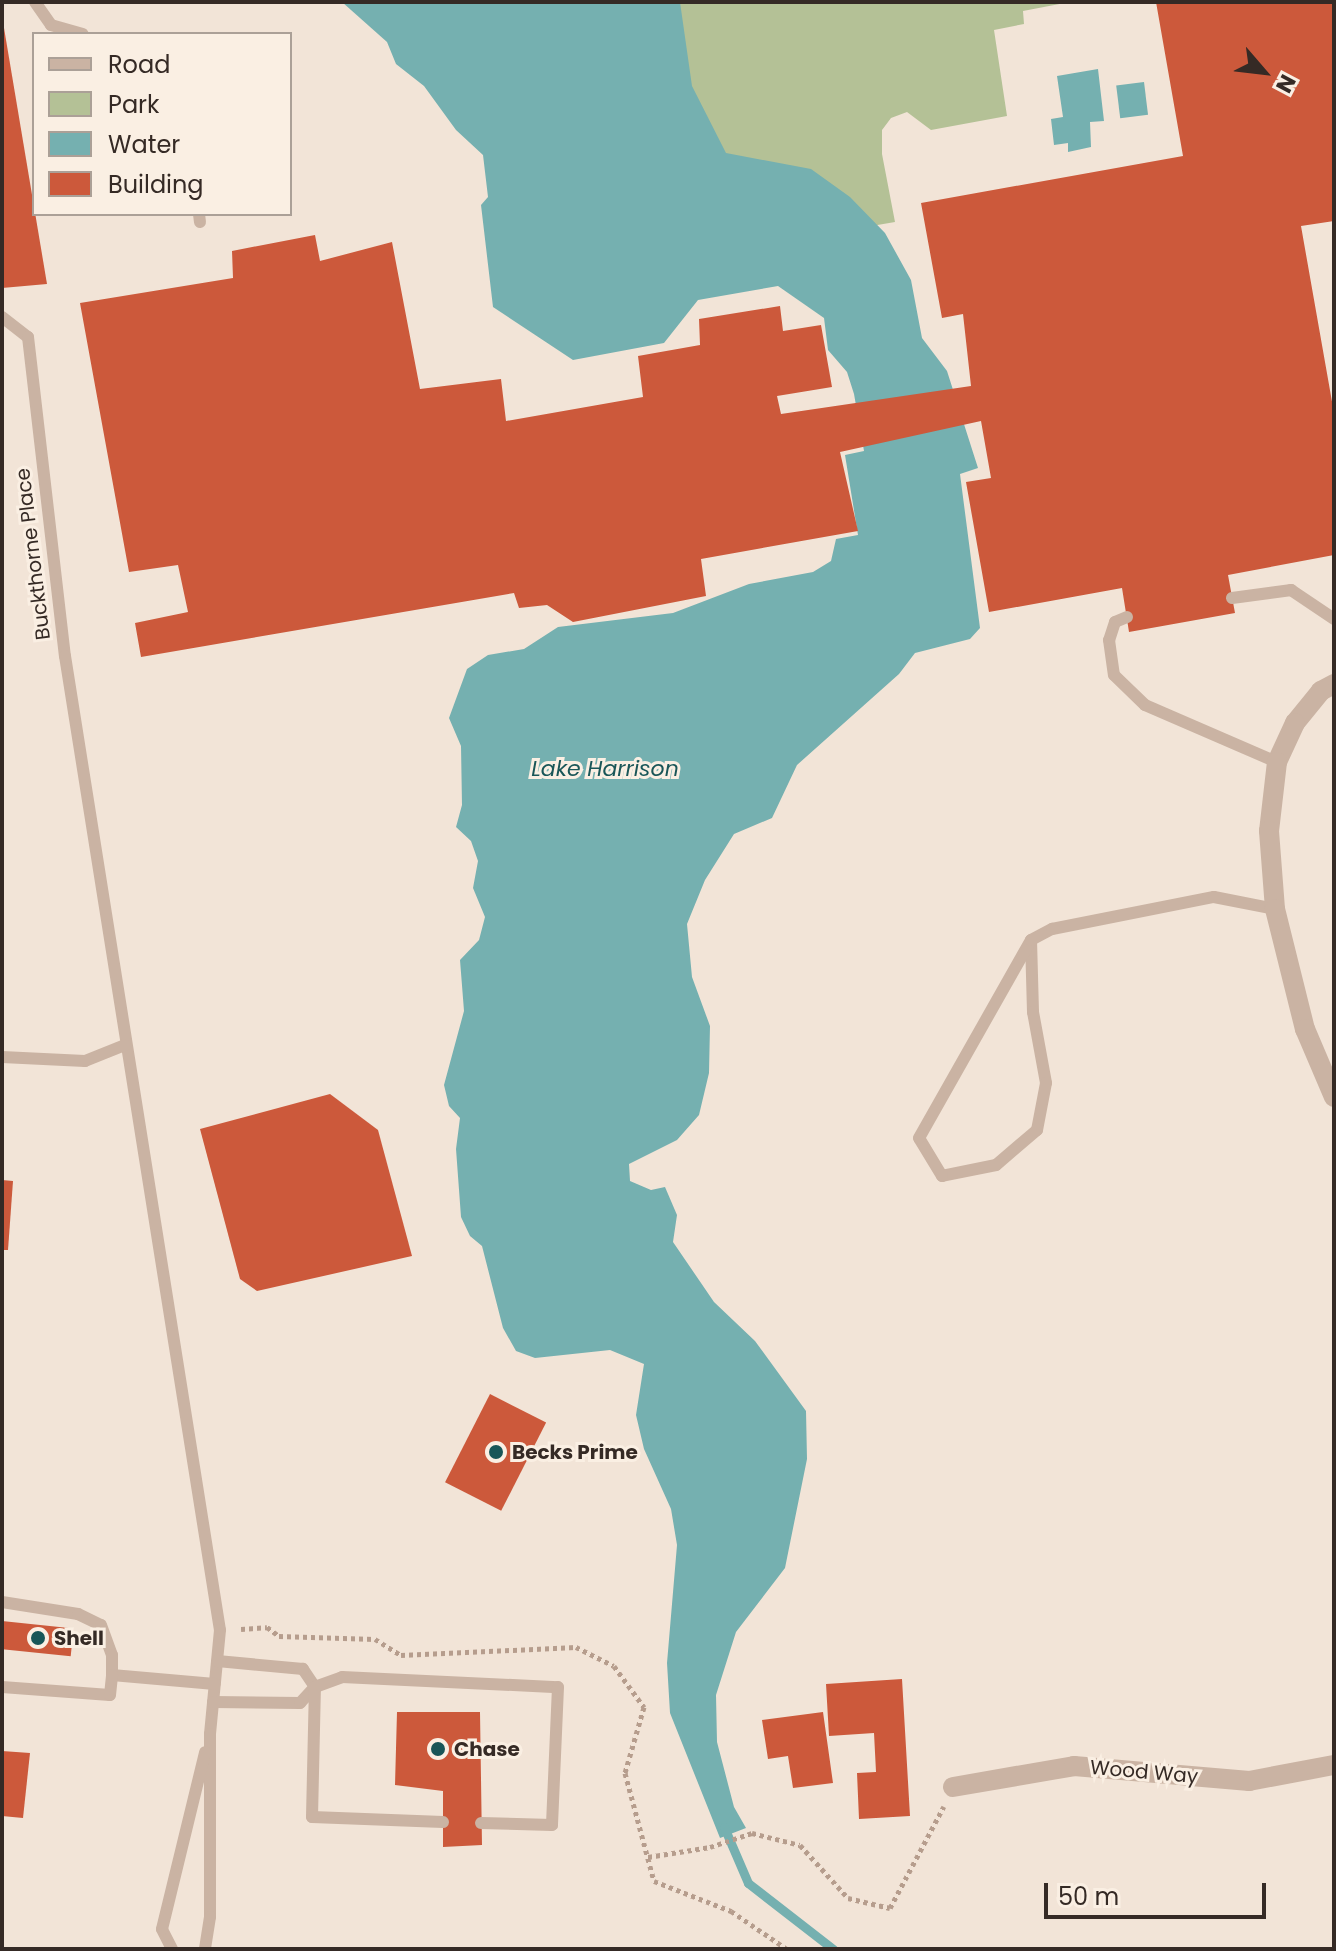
<!DOCTYPE html>
<style>
body{margin:0}
#map{position:relative;width:1336px;height:1951px;overflow:hidden;background:#f2e4d7;font-family:Poppins,sans-serif}
div>[style]{position:absolute}
.green>*{inset:0;background:#b4c196}
.water>*{inset:0;background:#75b0b0;transform-origin:0 0}
.stream>*{height:9px;margin:-4.5px;padding:0 4.5px;transform-origin:4.5px;border-radius:4.5px;background:#75b0b0}
.building>*{inset:0;background:#cc593b;transform-origin:0 0}
.path>*{height:5px;margin-top:-2.5px;transform-origin:0;background:repeating-linear-gradient(90deg,#b69d8d 0 4px,transparent 0 8px)}
.service>*{height:12px;margin:-6px;padding:0 6px;transform-origin:6px;border-radius:6px;background:#cab3a3}
.minor>*{height:20px;margin:-10px;padding:0 10px;transform-origin:10px;border-radius:10px;background:#cab3a3}
.dots>*{width:22px;height:22px;translate:-50% -50%;box-sizing:border-box;border:4px solid #faefe3;border-radius:50%}
span{translate:-50% -50%;white-space:nowrap;text-align:center;line-height:1.15;-webkit-text-stroke:6px #faefe3;paint-order:stroke}
.street-label{font-size:20px;color:#352a25}
.poi-label{font-size:20px;color:#352a25;font-weight:700}
.left{translate:0 -50%;text-align:left}
.water-label{font-size:22px;color:#195658;font-style:italic}
.frame{position:absolute;inset:0;border:4px solid #352a25;pointer-events:none}
.legend{position:absolute;left:32px;top:32px;width:260px;height:184px;box-sizing:border-box;background:#faefe3;border:2px solid #aba097;margin:0;padding:10px 14px;list-style:none;font-size:24px;color:#352a25}
.legend li{display:flex;align-items:center;gap:16px;height:40px}
.legend b{width:40px;border:2px solid #aba097}
.north{position:absolute;left:1224px;top:32px;width:80px;height:80px;-webkit-text-stroke:6px #faefe3;paint-order:stroke;rotate:118deg;font-size:22px;font-weight:700;line-height:32px;text-align:center;color:#352a25}
.north::after{content:'';display:block;margin:auto;width:28px;height:36px;background:#352a25;clip-path:polygon(50% 0,100% 100%,50% 72%,0 100%)}
.scale{position:absolute;left:1044px;top:1883px;width:222px;height:36px;box-sizing:border-box;border:4px solid #352a25;border-top:0;padding-left:10px;font-size:24px;line-height:28px;white-space:nowrap;color:#352a25;-webkit-text-stroke:6px #faefe3;paint-order:stroke}
</style>
<div id="map">
<div class="green">
<i style="clip-path:polygon(556px 2px,1070px 2px,1023px 11px,1024px 24px,994px 30px,1007px 116px,931px 130px,907px 112px,891px 118px,882px 130px,882px 154px,895px 222px,784px 241px)"></i>
</div>
<div class="water">
<i style="clip-path:polygon(342px 2px,680px 2px,692px 86px,726px 153px,811px 169px,850px 197px,885px 233px,911px 280px,922px 338px,947px 371px,978px 468px,960px 474px,980px 628px,970px 639px,915px 653px,899px 674px,797px 765px,772px 818px,734px 834px,705px 880px,687px 924px,692px 977px,710px 1026px,709px 1073px,699px 1115px,677px 1140px,629px 1164px,630px 1181px,651px 1190px,665px 1187px,677px 1215px,673px 1242px,714px 1302px,755px 1341px,806px 1411px,807px 1459px,785px 1568px,736px 1632px,716px 1695px,717px 1742px,734px 1807px,746px 1828px,720px 1838px,670px 1713px,667px 1663px,677px 1545px,671px 1509px,644px 1449px,636px 1415px,644px 1364px,610px 1350px,535px 1358px,516px 1351px,503px 1328px,482px 1246px,470px 1236px,461px 1217px,456px 1149px,460px 1118px,449px 1106px,444px 1085px,464px 1011px,460px 960px,479px 940px,485px 917px,473px 888px,478px 861px,471px 841px,456px 827px,462px 805px,461px 746px,449px 718px,467px 669px,488px 655px,524px 649px,558px 627px,673px 613px,749px 584px,813px 572px,831px 561px,836px 539px,858px 535px,845px 455px,864px 451px,854px 394px,847px 372px,828px 350px,824px 318px,778px 286px,698px 300px,664px 343px,573px 360px,493px 307px,481px 205px,488px 197px,483px 155px,456px 130px,424px 86px,396px 64px,387px 42px)"></i>
<i style="clip-path:polygon(1098px 69px,1104px 121px,1090px 122px,1091px 147px,1068px 152px,1068px 143px,1054px 145px,1051px 119px,1063px 117px,1057px 76px)"></i>
<i style="left:1144px;top:82px;width:33px;height:28px;rotate:83deg"></i>
</div>
<div class="stream">
<i style="left:724px;top:1827px;width:61px;rotate:66.8deg"></i>
<i style="left:748px;top:1883px;width:108px;rotate:37.8deg"></i>
</div>
<div class="building">
<i style="clip-path:polygon(1156px 2px,1334px 2px,1334px 221px,1301px 226px,1334px 413px,1334px 555px,1228px 575px,1235px 613px,1129px 632px,1122px 588px,989px 612px,966px 482px,991px 478px,981px 421px,840px 452px,858px 531px,701px 559px,706px 596px,573px 622px,547px 605px,519px 608px,514px 593px,141px 657px,135px 623px,188px 612px,178px 565px,129px 572px,80px 303px,233px 278px,232px 251px,315px 235px,320px 261px,392px 242px,420px 389px,501px 379px,506px 421px,643px 397px,638px 356px,700px 345px,699px 319px,780px 306px,783px 331px,821px 325px,832px 387px,777px 396px,781px 414px,971px 386px,963px 314px,942px 318px,921px 203px,1183px 156px)"></i>
<i style="clip-path:polygon(2px 16px,47px 284px,2px 288px)"></i>
<i style="clip-path:polygon(330px 1094px,378px 1130px,412px 1256px,257px 1291px,240px 1279px,200px 1129px)"></i>
<i style="clip-path:polygon(2px 1180px,13px 1181px,8px 1250px,2px 1250px)"></i>
<i style="left:490px;top:1394px;width:63px;height:99px;rotate:27deg"></i>
<i style="left:2px;top:1621px;width:72px;height:28px;rotate:6deg"></i>
<i style="clip-path:polygon(902px 1679px,910px 1816px,859px 1819px,857px 1773px,876px 1772px,874px 1733px,829px 1736px,826px 1684px)"></i>
<i style="clip-path:polygon(397px 1712px,480px 1712px,482px 1845px,443px 1847px,443px 1791px,395px 1785px)"></i>
<i style="clip-path:polygon(823px 1712px,833px 1783px,793px 1788px,788px 1756px,768px 1759px,762px 1720px)"></i>
<i style="clip-path:polygon(2px 1751px,30px 1753px,23px 1818px,2px 1816px)"></i>
</div>
<div class="path">
<i style="left:241px;top:1629px;width:26px;rotate:-4deg"></i>
<i style="left:267px;top:1627px;width:15px;rotate:37deg"></i>
<i style="left:279px;top:1636px;width:96px;rotate:1.8deg"></i>
<i style="left:375px;top:1639px;width:31px;rotate:32deg"></i>
<i style="left:401px;top:1655px;width:175px;rotate:-2.6deg"></i>
<i style="left:576px;top:1647px;width:42px;rotate:26.6deg"></i>
<i style="left:614px;top:1666px;width:51px;rotate:53.8deg"></i>
<i style="left:644px;top:1707px;width:69px;rotate:106.1deg"></i>
<i style="left:625px;top:1773px;width:112px;rotate:75deg"></i>
<i style="left:654px;top:1881px;width:83px;rotate:21.3deg"></i>
<i style="left:731px;top:1911px;width:68px;rotate:34.2deg"></i>
<i style="left:648px;top:1857px;width:63px;rotate:-9.2deg"></i>
<i style="left:710px;top:1847px;width:44px;rotate:-18.4deg"></i>
<i style="left:752px;top:1833px;width:49px;rotate:14deg"></i>
<i style="left:800px;top:1845px;width:72px;rotate:47.8deg"></i>
<i style="left:848px;top:1898px;width:43px;rotate:13.4deg"></i>
<i style="left:890px;top:1908px;width:115px;rotate:-62.1deg"></i>
</div>
<div class="service">
<i style="left:35px;top:2px;width:28px;rotate:55deg"></i>
<i style="left:51px;top:25px;width:33px;rotate:16deg"></i>
<i style="left:199px;top:214px;width:8px;rotate:83deg"></i>
<i style="left:2px;top:317px;width:33px;rotate:38deg"></i>
<i style="left:28px;top:337px;width:321px;rotate:83.4deg"></i>
<i style="left:65px;top:656px;width:986px;rotate:80.96deg"></i>
<i style="left:220px;top:1630px;width:104px;rotate:95.5deg"></i>
<i style="left:210px;top:1734px;width:183px;rotate:90deg"></i>
<i style="left:210px;top:1917px;width:32px;rotate:99deg"></i>
<i style="left:1232px;top:598px;width:60px;rotate:-7.7deg"></i>
<i style="left:1291px;top:590px;width:52px;rotate:34deg"></i>
<i style="left:1127px;top:617px;width:13px;rotate:157deg"></i>
<i style="left:1115px;top:622px;width:19px;rotate:108deg"></i>
<i style="left:1109px;top:640px;width:35px;rotate:82deg"></i>
<i style="left:1114px;top:675px;width:43px;rotate:44.1deg"></i>
<i style="left:1145px;top:705px;width:144px;rotate:23.4deg"></i>
<i style="left:1031px;top:940px;width:72px;rotate:88.4deg"></i>
<i style="left:1033px;top:1012px;width:72px;rotate:79.6deg"></i>
<i style="left:1046px;top:1083px;width:48px;rotate:100.8deg"></i>
<i style="left:1037px;top:1130px;width:54px;rotate:139.5deg"></i>
<i style="left:996px;top:1165px;width:55px;rotate:168.5deg"></i>
<i style="left:942px;top:1176px;width:44px;rotate:-121.2deg"></i>
<i style="left:919px;top:1138px;width:227px;rotate:-60.5deg"></i>
<i style="left:1031px;top:940px;width:24px;rotate:-28deg"></i>
<i style="left:1052px;top:929px;width:165px;rotate:-11.2deg"></i>
<i style="left:1214px;top:897px;width:62px;rotate:11.1deg"></i>
<i style="left:2px;top:1057px;width:83px;rotate:2.8deg"></i>
<i style="left:85px;top:1061px;width:43px;rotate:-21.8deg"></i>
<i style="left:2px;top:1602px;width:77px;rotate:9deg"></i>
<i style="left:78px;top:1614px;width:25px;rotate:26deg"></i>
<i style="left:101px;top:1625px;width:32px;rotate:70deg"></i>
<i style="left:112px;top:1655px;width:20px;rotate:90deg"></i>
<i style="left:112px;top:1675px;width:103px;rotate:5deg"></i>
<i style="left:2px;top:1687px;width:108px;rotate:4.2deg"></i>
<i style="left:110px;top:1695px;width:20px;rotate:-84deg"></i>
<i style="left:213px;top:1702px;width:87px;rotate:0.7deg"></i>
<i style="left:300px;top:1703px;width:22px;rotate:-47deg"></i>
<i style="left:315px;top:1687px;width:22px;rotate:-124deg"></i>
<i style="left:303px;top:1669px;width:86px;rotate:-174.7deg"></i>
<i style="left:443px;top:1822px;width:131px;rotate:-177.8deg"></i>
<i style="left:312px;top:1817px;width:130px;rotate:-88.7deg"></i>
<i style="left:315px;top:1687px;width:29px;rotate:-20deg"></i>
<i style="left:342px;top:1677px;width:216px;rotate:2.7deg"></i>
<i style="left:558px;top:1687px;width:138px;rotate:92.5deg"></i>
<i style="left:552px;top:1825px;width:71px;rotate:-178.4deg"></i>
<i style="left:172px;top:1949px;width:22px;rotate:-117deg"></i>
<i style="left:162px;top:1929px;width:182px;rotate:-76.3deg"></i>
</div>
<div class="minor">
<i style="left:1334px;top:684px;width:15px;rotate:152deg"></i>
<i style="left:1321px;top:691px;width:41px;rotate:129.1deg"></i>
<i style="left:1295px;top:723px;width:43px;rotate:114.8deg"></i>
<i style="left:1277px;top:762px;width:69px;rotate:96.6deg"></i>
<i style="left:1269px;top:831px;width:78px;rotate:85.6deg"></i>
<i style="left:1275px;top:909px;width:124px;rotate:76deg"></i>
<i style="left:1305px;top:1029px;width:74px;rotate:66.9deg"></i>
<i style="left:953px;top:1787px;width:123px;rotate:-9.8deg"></i>
<i style="left:1074px;top:1766px;width:176px;rotate:4.9deg"></i>
<i style="left:1249px;top:1781px;width:86px;rotate:-10.7deg"></i>
</div>
<div class="dots">
<i style="left:496px;top:1452px;background:#195658"></i>
<i style="left:38px;top:1638px;background:#195658"></i>
<i style="left:438px;top:1749px;background:#195658"></i>
</div>
<div class="street-label">
<span style="left:33px;top:554px;rotate:-97deg">Buckthorne Place</span>
<span style="left:1144px;top:1772px;rotate:5deg">Wood Way</span>
</div>
<div class="poi-label">
<span class="left" style="left:512px;top:1452px">Becks Prime</span>
<span class="left" style="left:54px;top:1638px">Shell</span>
<span class="left" style="left:454px;top:1749px">Chase</span>
</div>
<div class="water-label">
<span style="left:605px;top:769px">Lake Harrison</span>
</div>
<div class="frame"></div>
<ul class="legend">
<li><b style="height:10px;background:#cab3a3"></b>Road</li>
<li><b style="height:22px;background:#b4c196"></b>Park</li>
<li><b style="height:22px;background:#75b0b0"></b>Water</li>
<li><b style="height:22px;background:#cc593b"></b>Building</li>
</ul>
<div class="north">N</div>
<div class="scale">50 m</div>
</div>
